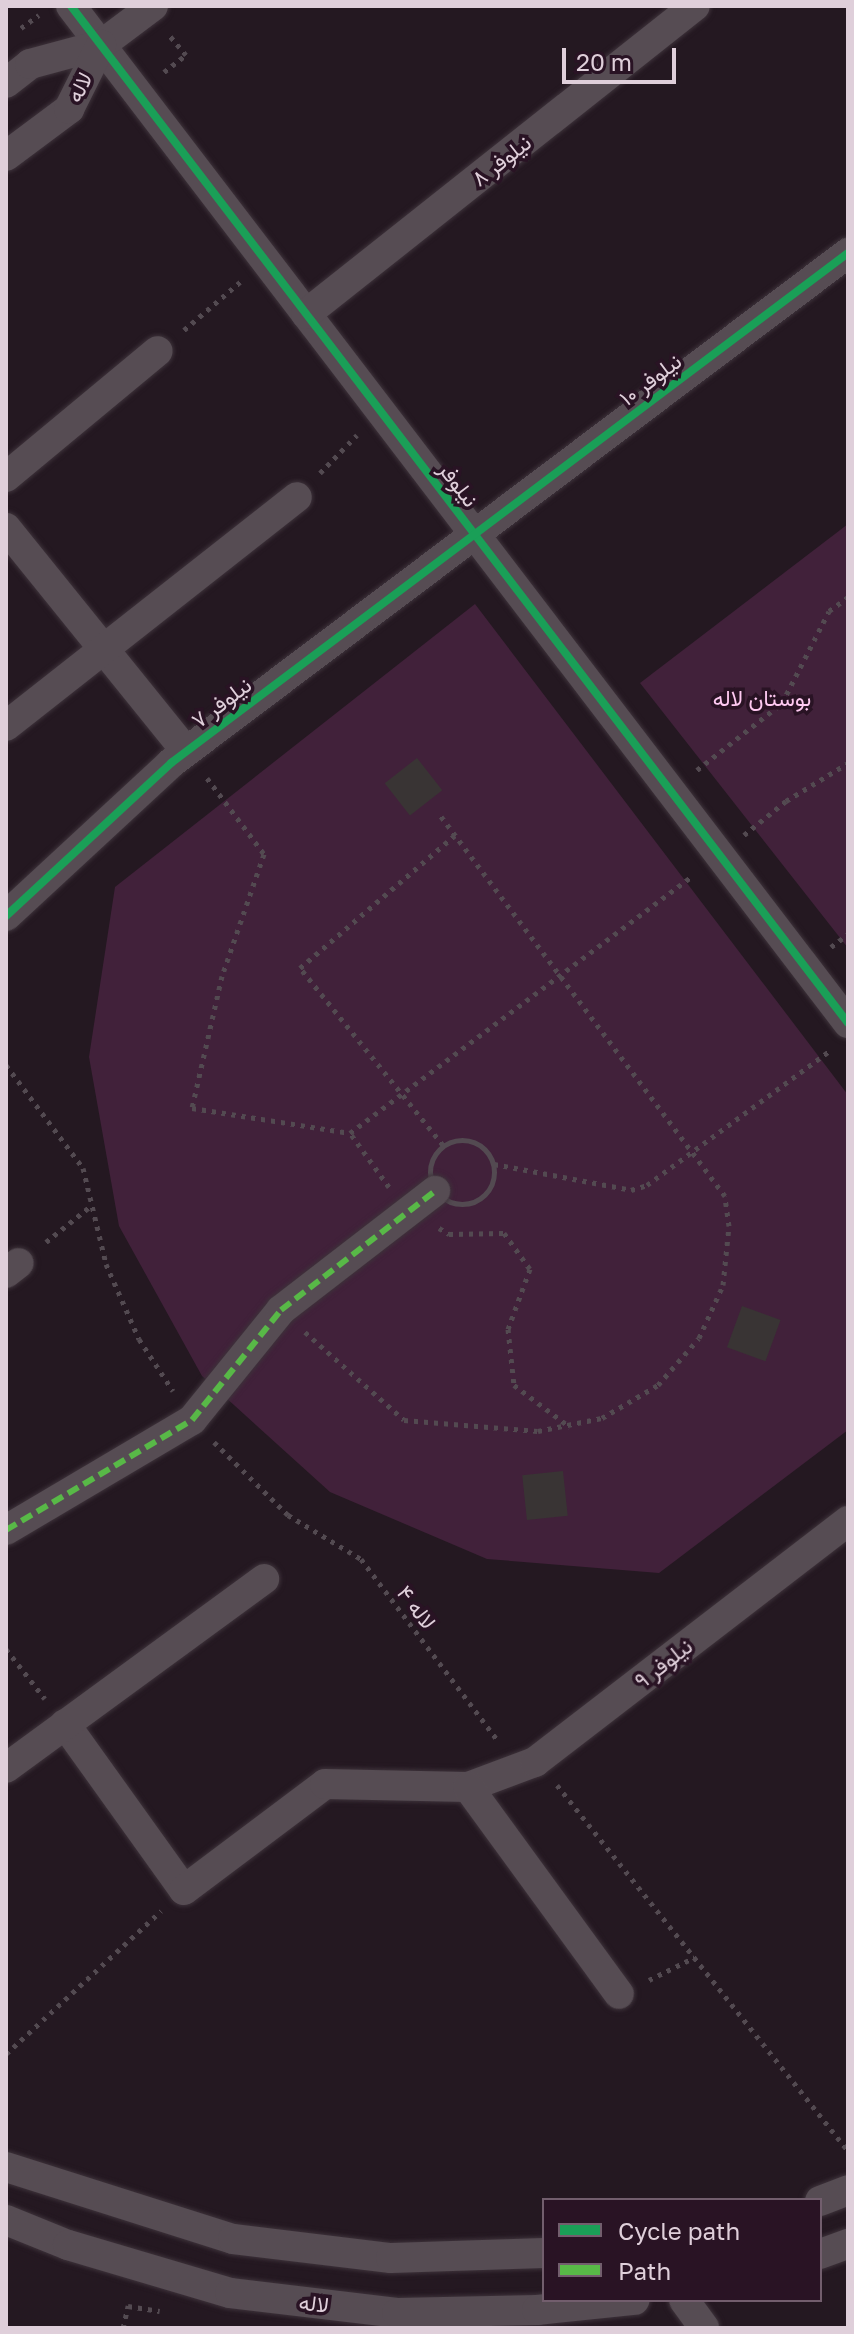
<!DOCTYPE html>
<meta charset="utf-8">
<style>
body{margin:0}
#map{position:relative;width:854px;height:2334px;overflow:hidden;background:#241821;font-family:"Golos Text",Vazirmatn,sans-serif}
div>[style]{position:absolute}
.green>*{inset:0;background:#41213a}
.building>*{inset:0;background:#393434;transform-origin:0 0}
.path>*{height:5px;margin-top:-2.5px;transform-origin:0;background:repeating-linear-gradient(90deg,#534a51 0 4px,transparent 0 10px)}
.path>.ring{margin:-2.5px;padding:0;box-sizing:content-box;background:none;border:5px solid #534a51;border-radius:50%}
.roads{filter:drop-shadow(0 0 2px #3d323a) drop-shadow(0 0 2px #3d323a)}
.street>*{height:30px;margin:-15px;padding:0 15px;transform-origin:15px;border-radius:15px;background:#564c53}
.quiet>*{height:6px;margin-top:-3px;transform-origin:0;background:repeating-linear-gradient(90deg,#58b947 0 12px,transparent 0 18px)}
.cycleway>*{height:8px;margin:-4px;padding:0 4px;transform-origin:4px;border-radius:4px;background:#1a9f57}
span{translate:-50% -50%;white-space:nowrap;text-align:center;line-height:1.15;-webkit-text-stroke:7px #291324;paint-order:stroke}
.street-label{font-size:22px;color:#dfcfda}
.park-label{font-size:22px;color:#fec9f1}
.frame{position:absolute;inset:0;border:8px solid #dfcfda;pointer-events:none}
.legend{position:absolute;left:542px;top:2198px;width:280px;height:104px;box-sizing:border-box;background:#291324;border:2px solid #725e6d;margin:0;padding:10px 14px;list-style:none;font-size:24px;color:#dfcfda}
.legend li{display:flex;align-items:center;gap:16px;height:40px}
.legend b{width:40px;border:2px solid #725e6d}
.scale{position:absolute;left:562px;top:48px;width:114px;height:36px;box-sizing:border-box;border:4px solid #dfcfda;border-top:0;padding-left:10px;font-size:24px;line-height:28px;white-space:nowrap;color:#dfcfda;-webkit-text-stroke:6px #291324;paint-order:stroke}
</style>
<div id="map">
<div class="green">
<i style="clip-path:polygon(848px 524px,848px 948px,640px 683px)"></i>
<i style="clip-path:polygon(475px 604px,848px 1095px,848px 1430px,659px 1573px,487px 1559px,330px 1492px,202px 1376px,119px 1226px,89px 1057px,115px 887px)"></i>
</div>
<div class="building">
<i style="left:417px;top:758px;width:41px;height:41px;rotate:52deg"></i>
<i style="left:742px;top:1306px;width:41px;height:44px;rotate:20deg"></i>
<i style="left:563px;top:1471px;width:45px;height:41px;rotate:84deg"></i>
</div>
<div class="path">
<i style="left:21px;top:28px;width:22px;rotate:-36deg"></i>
<i style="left:164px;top:72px;width:28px;rotate:-38deg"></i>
<i style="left:186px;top:55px;width:26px;rotate:-130deg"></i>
<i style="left:184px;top:330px;width:74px;rotate:-40.6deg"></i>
<i style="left:320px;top:473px;width:53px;rotate:-45.8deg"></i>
<i style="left:697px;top:770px;width:108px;rotate:-38.2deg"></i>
<i style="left:782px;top:703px;width:103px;rotate:-62.9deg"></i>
<i style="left:829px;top:611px;width:24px;rotate:-36deg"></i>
<i style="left:207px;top:778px;width:95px;rotate:53.1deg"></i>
<i style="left:264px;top:854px;width:129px;rotate:109deg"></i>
<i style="left:222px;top:976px;width:135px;rotate:102.8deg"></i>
<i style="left:192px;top:1108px;width:160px;rotate:9deg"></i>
<i style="left:744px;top:835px;width:54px;rotate:-39deg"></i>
<i style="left:786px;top:801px;width:73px;rotate:-31.5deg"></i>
<i style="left:831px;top:947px;width:21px;rotate:-37deg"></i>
<i style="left:6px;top:1065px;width:129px;rotate:53.2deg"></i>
<i style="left:83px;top:1168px;width:99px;rotate:76.5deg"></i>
<i style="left:106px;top:1264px;width:82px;rotate:66.3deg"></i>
<i style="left:139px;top:1339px;width:62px;rotate:56.8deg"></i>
<i class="ring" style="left:430px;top:1140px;width:59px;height:59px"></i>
<i style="left:443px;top:1145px;width:228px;rotate:-128.9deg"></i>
<i style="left:300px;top:968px;width:204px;rotate:-40.6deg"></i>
<i style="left:494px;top:1164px;width:139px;rotate:10.7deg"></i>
<i style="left:631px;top:1190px;width:17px;rotate:-17deg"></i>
<i style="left:647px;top:1185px;width:228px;rotate:-36.3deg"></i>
<i style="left:389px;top:1187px;width:67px;rotate:-125.8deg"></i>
<i style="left:350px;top:1133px;width:428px;rotate:-36.9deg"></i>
<i style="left:439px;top:1228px;width:12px;rotate:31deg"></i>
<i style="left:449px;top:1234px;width:55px;rotate:-1deg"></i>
<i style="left:504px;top:1233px;width:44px;rotate:54.2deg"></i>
<i style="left:530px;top:1269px;width:64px;rotate:110.1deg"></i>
<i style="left:508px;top:1329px;width:56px;rotate:83.9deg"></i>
<i style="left:514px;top:1385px;width:70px;rotate:36.9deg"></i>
<i style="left:46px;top:1242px;width:59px;rotate:-38.8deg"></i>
<i style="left:305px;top:1332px;width:132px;rotate:41.6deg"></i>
<i style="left:404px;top:1420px;width:134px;rotate:4.7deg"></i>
<i style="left:538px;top:1431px;width:65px;rotate:-11.5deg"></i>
<i style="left:602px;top:1418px;width:65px;rotate:-30.5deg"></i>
<i style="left:658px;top:1385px;width:62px;rotate:-48.9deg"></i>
<i style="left:699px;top:1338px;width:58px;rotate:-65.6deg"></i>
<i style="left:723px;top:1285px;width:59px;rotate:-84.2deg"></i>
<i style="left:729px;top:1226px;width:30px;rotate:-98deg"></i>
<i style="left:725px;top:1196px;width:477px;rotate:-126.8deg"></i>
<i style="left:214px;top:1442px;width:104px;rotate:44.6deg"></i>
<i style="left:288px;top:1515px;width:85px;rotate:31.1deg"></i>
<i style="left:361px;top:1559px;width:229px;rotate:53deg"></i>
<i style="left:6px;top:1649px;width:63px;rotate:52deg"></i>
<i style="left:557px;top:1785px;width:468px;rotate:51.5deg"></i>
<i style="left:649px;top:1980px;width:51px;rotate:-26.6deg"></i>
<i style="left:6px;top:2054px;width:211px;rotate:-42.7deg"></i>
<i style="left:123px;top:2328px;width:23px;rotate:-77deg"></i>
<i style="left:128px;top:2306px;width:32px;rotate:9deg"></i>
</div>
<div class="roads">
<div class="street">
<i style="left:71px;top:6px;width:1280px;rotate:52.62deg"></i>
<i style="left:6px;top:83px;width:31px;rotate:-38deg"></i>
<i style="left:30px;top:64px;width:73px;rotate:-15deg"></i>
<i style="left:101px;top:45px;width:65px;rotate:-36.9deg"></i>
<i style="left:6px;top:156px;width:79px;rotate:-36.7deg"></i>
<i style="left:69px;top:109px;width:72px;rotate:-63.4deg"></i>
<i style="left:306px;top:314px;width:496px;rotate:-38.4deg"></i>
<i style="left:6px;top:477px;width:197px;rotate:-39.7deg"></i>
<i style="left:6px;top:528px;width:287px;rotate:51.1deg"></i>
<i style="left:6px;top:726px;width:370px;rotate:-38.2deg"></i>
<i style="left:6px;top:916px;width:225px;rotate:-42.8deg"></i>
<i style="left:171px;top:763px;width:848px;rotate:-36.99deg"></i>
<i style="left:6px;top:1273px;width:16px;rotate:-38deg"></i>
<i style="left:6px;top:1530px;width:216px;rotate:-30.6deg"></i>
<i style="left:192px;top:1420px;width:141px;rotate:-51deg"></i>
<i style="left:281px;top:1310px;width:195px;rotate:-37.7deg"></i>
<i style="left:65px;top:1724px;width:204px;rotate:54.4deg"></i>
<i style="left:184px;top:1890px;width:176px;rotate:-36.9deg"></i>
<i style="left:325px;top:1784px;width:143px;rotate:1.2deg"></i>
<i style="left:468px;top:1787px;width:72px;rotate:-20.5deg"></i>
<i style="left:535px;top:1762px;width:395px;rotate:-37.6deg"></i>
<i style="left:6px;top:1768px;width:320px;rotate:-36.2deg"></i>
<i style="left:468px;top:1787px;width:256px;rotate:53.9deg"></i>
<i style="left:6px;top:2167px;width:238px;rotate:17.6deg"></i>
<i style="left:233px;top:2239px;width:159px;rotate:6.9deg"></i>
<i style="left:391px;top:2258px;width:153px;rotate:-1.9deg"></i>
<i style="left:820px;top:2201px;width:30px;rotate:-21deg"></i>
<i style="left:6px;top:2220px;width:67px;rotate:22deg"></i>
<i style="left:68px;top:2245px;width:169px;rotate:16.5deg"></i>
<i style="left:230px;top:2293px;width:168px;rotate:6.8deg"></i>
<i style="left:397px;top:2313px;width:140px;rotate:-1.2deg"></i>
<i style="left:537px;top:2310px;width:98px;rotate:-5.9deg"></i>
<i style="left:820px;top:2254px;width:30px;rotate:-20deg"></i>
<i style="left:684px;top:2300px;width:34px;rotate:54deg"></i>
</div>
</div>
<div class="quiet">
<i style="left:6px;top:1530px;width:216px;rotate:-30.6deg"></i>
<i style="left:192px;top:1420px;width:141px;rotate:-51deg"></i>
<i style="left:281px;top:1310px;width:195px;rotate:-37.7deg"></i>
</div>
<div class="cycleway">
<i style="left:71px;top:6px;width:1280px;rotate:52.62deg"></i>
<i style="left:6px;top:916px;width:225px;rotate:-42.8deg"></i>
<i style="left:171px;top:763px;width:848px;rotate:-36.99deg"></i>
</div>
<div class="street-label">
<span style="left:79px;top:87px;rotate:-62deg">لاله</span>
<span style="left:501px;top:160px;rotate:-38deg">نیلوفر ۸</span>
<span style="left:650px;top:379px;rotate:-37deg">نیلوفر ۱۰</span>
<span style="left:459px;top:484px;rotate:53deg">نیلوفر</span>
<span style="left:221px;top:702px;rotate:-37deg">نیلوفر ۷</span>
<span style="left:417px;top:1607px;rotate:53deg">لاله ۴</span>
<span style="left:663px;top:1663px;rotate:-38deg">نیلوفر ۹</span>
<span style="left:314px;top:2303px;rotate:7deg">لاله</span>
</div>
<div class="park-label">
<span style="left:762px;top:698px">بوستان لاله</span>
</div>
<div class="frame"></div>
<ul class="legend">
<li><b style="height:10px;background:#1a9f57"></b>Cycle path</li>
<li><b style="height:10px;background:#58b947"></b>Path</li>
</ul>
<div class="scale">20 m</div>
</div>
